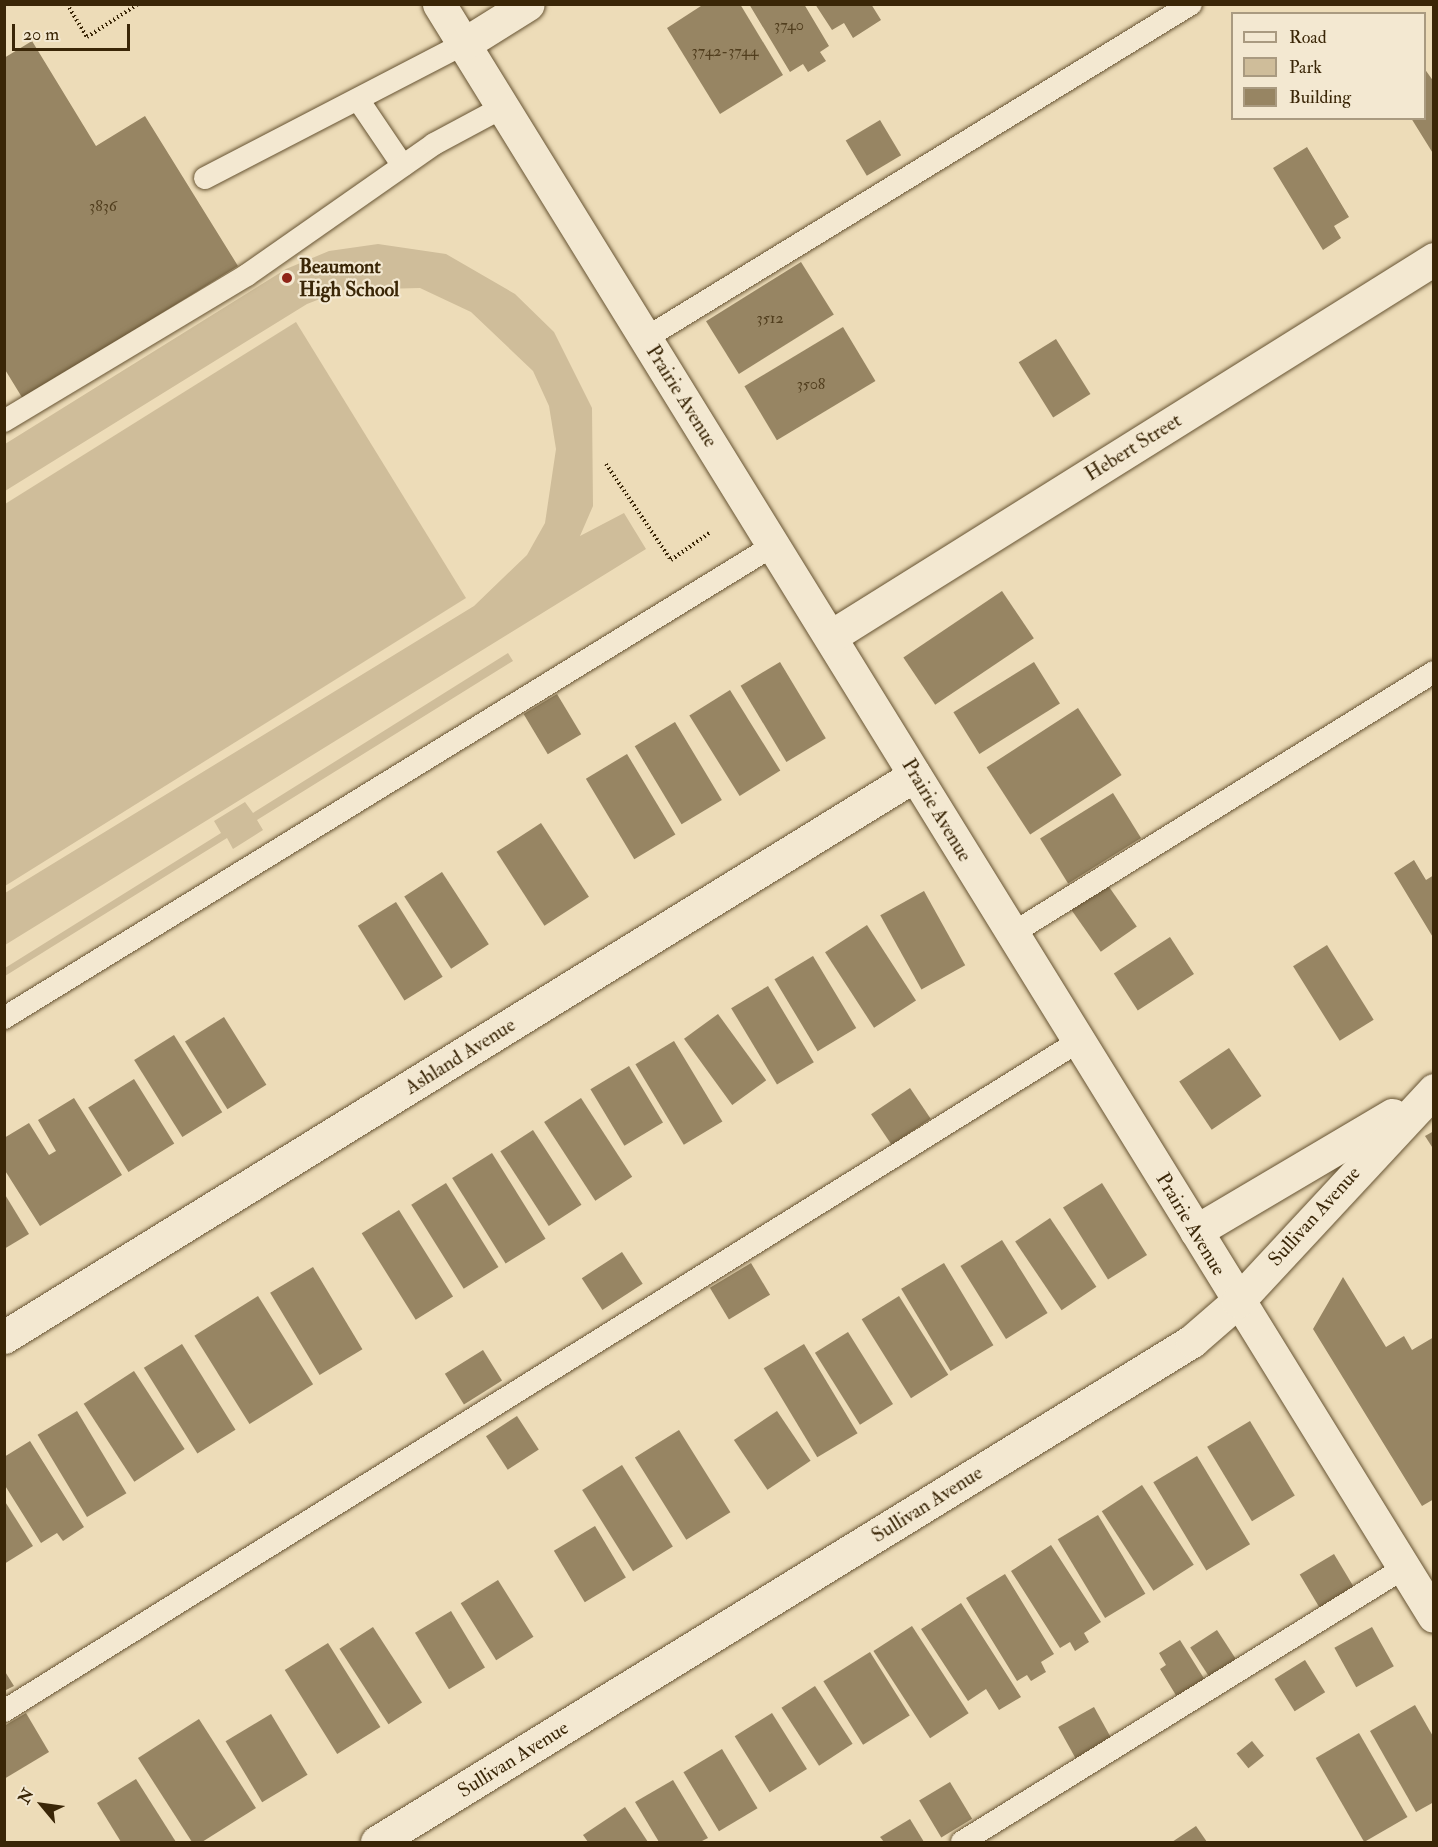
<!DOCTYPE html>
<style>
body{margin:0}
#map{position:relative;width:1438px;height:1847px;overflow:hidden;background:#eddcb8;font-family:"IM FELL Double Pica",serif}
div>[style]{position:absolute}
.green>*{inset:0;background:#cfbd9a}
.building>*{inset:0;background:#978563;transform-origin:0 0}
.path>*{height:4px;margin-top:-2px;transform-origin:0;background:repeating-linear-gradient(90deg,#3a2607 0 1.5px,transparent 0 4.5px)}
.roads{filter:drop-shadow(0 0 2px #675433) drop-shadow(0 0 2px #675433)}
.lane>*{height:22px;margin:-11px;padding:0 11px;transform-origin:11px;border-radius:11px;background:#f3e8d1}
.street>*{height:33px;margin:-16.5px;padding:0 16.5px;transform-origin:16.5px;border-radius:16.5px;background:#f3e8d1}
.dots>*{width:16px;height:16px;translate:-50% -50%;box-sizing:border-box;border:3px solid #f3e8d1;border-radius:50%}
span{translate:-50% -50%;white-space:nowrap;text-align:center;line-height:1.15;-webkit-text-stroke:4.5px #f3e8d1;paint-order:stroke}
.number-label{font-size:16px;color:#513e1e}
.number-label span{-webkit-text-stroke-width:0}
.poi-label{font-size:20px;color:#3a2607;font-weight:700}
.left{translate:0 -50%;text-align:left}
.street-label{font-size:20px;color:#3a2607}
.frame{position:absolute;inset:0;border:6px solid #3a2607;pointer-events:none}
.legend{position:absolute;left:1231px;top:12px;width:195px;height:108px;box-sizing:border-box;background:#f3e8d1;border:2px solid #a99a80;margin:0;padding:8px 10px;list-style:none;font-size:18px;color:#3a2607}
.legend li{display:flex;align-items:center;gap:12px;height:30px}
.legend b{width:30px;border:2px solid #a99a80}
.north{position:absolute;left:12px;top:1775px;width:60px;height:60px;-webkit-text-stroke:4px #f3e8d1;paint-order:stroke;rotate:299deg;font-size:16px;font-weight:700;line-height:24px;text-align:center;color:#3a2607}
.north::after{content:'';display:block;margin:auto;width:21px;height:27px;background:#3a2607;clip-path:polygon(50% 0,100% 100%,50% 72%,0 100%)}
.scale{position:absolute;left:12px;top:24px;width:118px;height:27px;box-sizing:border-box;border:3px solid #3a2607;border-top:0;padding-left:8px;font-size:18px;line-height:21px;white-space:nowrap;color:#3a2607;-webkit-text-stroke:4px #f3e8d1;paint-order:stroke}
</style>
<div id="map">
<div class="green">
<i style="clip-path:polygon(378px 244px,446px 254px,515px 294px,554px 332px,592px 408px,593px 506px,580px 536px,624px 513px,646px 549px,5px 945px,5px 893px,474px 606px,527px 555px,545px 523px,556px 449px,549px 406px,533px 371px,471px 312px,420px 288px,343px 290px,307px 304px,5px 491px,5px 444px,286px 269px,329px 251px)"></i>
<i style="clip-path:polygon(296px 322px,466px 598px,5px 886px,5px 504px)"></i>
<i style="clip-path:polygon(508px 653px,513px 661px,257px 820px,263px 830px,233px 849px,227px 838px,5px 976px,5px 968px,221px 833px,214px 821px,245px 802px,253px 813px)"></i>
</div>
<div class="building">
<i style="clip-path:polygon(704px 4px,740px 4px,783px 75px,720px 114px,667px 28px)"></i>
<i style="clip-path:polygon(749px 4px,804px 4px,829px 46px,820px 52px,826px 61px,808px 72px,803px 64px,790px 72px)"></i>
<i style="clip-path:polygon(815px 4px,871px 4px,881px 20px,853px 38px,844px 23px,832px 30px)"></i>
<i style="clip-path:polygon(32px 41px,96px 146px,145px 116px,238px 266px,23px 399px,4px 368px,4px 58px)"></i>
<i style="clip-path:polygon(1424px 68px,1434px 82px,1434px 155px,1411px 118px,1424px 118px)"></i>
<i style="left:880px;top:120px;width:41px;height:40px;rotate:59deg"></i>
<i style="clip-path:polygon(1307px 147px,1349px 217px,1334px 226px,1341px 238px,1323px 250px,1273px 168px)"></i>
<i style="left:801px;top:262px;width:62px;height:112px;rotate:58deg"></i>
<i style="left:843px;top:327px;width:63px;height:115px;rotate:59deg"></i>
<i style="left:1056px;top:339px;width:65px;height:44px;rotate:58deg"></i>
<i style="left:1002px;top:591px;width:57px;height:119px;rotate:56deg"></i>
<i style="left:780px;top:662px;width:89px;height:46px;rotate:59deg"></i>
<i style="left:1034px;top:662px;width:49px;height:95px;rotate:58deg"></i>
<i style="left:730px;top:690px;width:95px;height:48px;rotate:58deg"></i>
<i style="left:557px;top:694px;width:47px;height:39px;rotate:59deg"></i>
<i style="left:1078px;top:708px;width:80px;height:109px;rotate:57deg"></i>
<i style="left:675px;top:722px;width:91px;height:47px;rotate:59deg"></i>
<i style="left:627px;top:754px;width:94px;height:48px;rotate:59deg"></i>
<i style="left:1113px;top:793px;width:53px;height:86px;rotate:58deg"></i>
<i style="left:541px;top:823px;width:88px;height:53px;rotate:57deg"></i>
<i style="clip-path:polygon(1414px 860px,1426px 880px,1434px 875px,1434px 939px,1394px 873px)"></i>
<i style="left:442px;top:872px;width:86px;height:45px;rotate:57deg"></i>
<i style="left:1107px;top:884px;width:52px;height:44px;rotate:55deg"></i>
<i style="left:924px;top:891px;width:85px;height:50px;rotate:61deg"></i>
<i style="left:396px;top:902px;width:88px;height:45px;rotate:58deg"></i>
<i style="left:867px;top:925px;width:90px;height:50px;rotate:57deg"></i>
<i style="left:1170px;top:937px;width:44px;height:67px;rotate:57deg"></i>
<i style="left:1327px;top:945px;width:88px;height:40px;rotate:58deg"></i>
<i style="left:813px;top:956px;width:84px;height:45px;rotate:59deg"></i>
<i style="left:768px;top:986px;width:89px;height:43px;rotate:59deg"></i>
<i style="left:718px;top:1014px;width:82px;height:42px;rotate:54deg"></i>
<i style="left:224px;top:1017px;width:80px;height:46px;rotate:58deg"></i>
<i style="left:174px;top:1035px;width:91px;height:47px;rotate:58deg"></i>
<i style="left:674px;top:1041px;width:94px;height:45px;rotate:59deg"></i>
<i style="left:1229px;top:1048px;width:58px;height:60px;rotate:56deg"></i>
<i style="left:629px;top:1066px;width:66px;height:45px;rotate:59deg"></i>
<i style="left:134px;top:1079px;width:76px;height:54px;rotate:58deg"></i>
<i style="left:910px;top:1088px;width:37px;height:47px;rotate:56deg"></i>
<i style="clip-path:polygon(74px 1098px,122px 1175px,40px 1226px,4px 1169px,4px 1138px,29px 1123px,49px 1155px,56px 1151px,38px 1120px)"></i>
<i style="left:581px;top:1098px;width:94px;height:44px;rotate:57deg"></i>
<i style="left:533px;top:1130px;width:89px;height:39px;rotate:57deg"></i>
<i style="clip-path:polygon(1434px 1131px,1434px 1150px,1425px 1136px)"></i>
<i style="left:492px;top:1153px;width:101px;height:47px;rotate:58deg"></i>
<i style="left:446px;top:1183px;width:99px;height:41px;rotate:58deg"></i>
<i style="left:1102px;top:1183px;width:85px;height:46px;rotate:58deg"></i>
<i style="clip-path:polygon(4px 1193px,29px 1234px,4px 1249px)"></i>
<i style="left:399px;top:1210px;width:102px;height:44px;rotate:58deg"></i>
<i style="left:1050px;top:1218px;width:83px;height:42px;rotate:56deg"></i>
<i style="left:1002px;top:1240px;width:86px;height:49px;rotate:58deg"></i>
<i style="left:622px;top:1252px;width:38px;height:48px;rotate:57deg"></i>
<i style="left:751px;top:1263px;width:37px;height:48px;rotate:59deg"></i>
<i style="left:944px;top:1263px;width:96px;height:50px;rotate:59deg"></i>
<i style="left:313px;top:1267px;width:96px;height:50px;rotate:59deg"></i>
<i style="clip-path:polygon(1343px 1277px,1386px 1347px,1404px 1336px,1412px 1350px,1434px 1337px,1434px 1499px,1422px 1506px,1313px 1329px)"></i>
<i style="left:258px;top:1296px;width:104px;height:75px;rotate:58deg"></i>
<i style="left:899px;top:1296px;width:93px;height:44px;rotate:58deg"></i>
<i style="left:848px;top:1332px;width:85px;height:39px;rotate:58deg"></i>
<i style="left:182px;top:1344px;width:101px;height:45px;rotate:58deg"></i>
<i style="left:804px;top:1344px;width:104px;height:47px;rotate:59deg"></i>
<i style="left:483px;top:1350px;width:36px;height:45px;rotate:58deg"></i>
<i style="left:134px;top:1371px;width:93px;height:60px;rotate:57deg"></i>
<i style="left:77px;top:1411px;width:96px;height:46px;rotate:59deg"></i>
<i style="left:777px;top:1411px;width:60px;height:52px;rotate:56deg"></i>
<i style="left:517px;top:1416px;width:40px;height:37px;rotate:57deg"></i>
<i style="left:1250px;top:1421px;width:87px;height:50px;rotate:59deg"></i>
<i style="left:679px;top:1430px;width:97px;height:52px;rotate:58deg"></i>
<i style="clip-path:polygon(30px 1441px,84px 1527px,63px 1541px,57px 1533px,41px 1543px,4px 1484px,4px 1457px)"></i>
<i style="left:1197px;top:1456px;width:103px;height:51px;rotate:59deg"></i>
<i style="left:622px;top:1465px;width:96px;height:47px;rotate:58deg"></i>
<i style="left:1142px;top:1485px;width:95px;height:48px;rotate:57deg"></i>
<i style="clip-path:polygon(4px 1500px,33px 1546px,4px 1564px)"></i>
<i style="left:1098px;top:1515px;width:92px;height:47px;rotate:59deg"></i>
<i style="left:595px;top:1526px;width:60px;height:48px;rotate:59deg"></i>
<i style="clip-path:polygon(1051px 1545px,1101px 1622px,1084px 1633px,1089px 1642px,1075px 1651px,1070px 1642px,1060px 1648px,1011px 1571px)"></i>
<i style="left:1334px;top:1554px;width:39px;height:40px;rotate:59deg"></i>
<i style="clip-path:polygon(1005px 1574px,1054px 1654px,1041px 1662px,1046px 1672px,1031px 1681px,1027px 1675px,1017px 1681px,966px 1598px)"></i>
<i style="left:498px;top:1580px;width:67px;height:44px;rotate:58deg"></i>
<i style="clip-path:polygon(961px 1603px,1021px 1697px,999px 1710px,986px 1689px,968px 1701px,921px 1629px)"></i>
<i style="left:451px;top:1611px;width:66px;height:42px;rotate:59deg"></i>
<i style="left:912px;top:1626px;width:104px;height:46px;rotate:57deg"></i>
<i style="left:373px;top:1627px;width:90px;height:40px;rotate:57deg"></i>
<i style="left:1372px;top:1627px;width:45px;height:43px;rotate:61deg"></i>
<i style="left:1217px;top:1630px;width:37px;height:32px;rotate:57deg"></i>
<i style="clip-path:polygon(1180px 1640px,1205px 1680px,1177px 1697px,1160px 1669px,1166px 1665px,1159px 1653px)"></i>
<i style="left:328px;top:1643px;width:99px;height:51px;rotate:58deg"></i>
<i style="left:870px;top:1652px;width:75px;height:55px;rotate:58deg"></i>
<i style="left:1305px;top:1660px;width:38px;height:36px;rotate:58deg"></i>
<i style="clip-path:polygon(4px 1670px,14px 1686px,4px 1691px)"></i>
<i style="left:815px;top:1686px;width:69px;height:40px;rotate:57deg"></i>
<i style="clip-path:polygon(1415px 1705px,1434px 1738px,1434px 1802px,1416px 1812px,1370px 1731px)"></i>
<i style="left:1094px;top:1707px;width:38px;height:41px;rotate:61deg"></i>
<i style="clip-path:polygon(26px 1713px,49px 1752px,4px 1779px,4px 1726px)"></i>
<i style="left:772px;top:1713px;width:66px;height:44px;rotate:58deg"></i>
<i style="left:271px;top:1714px;width:71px;height:53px;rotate:59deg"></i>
<i style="clip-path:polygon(199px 1719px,256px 1808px,202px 1842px,192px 1842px,138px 1758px)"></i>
<i style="left:1359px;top:1733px;width:97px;height:50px;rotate:60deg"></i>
<i style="left:1252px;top:1741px;width:19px;height:20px;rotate:51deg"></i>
<i style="left:722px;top:1749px;width:69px;height:45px;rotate:59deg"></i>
<i style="clip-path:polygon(136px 1779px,176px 1842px,121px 1842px,97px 1803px)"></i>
<i style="clip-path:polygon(673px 1780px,708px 1838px,700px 1842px,659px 1842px,635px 1802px)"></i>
<i style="left:950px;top:1782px;width:43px;height:36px;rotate:59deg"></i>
<i style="clip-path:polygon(625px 1807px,648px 1842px,588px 1842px,583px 1835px)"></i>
<i style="clip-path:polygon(910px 1819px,924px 1842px,884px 1842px,880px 1837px)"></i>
<i style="clip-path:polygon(1196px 1826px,1207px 1842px,1172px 1842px)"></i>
</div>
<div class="path">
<i style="left:67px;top:4px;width:39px;rotate:59deg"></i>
<i style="left:87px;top:37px;width:61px;rotate:-32.9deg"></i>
<i style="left:606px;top:464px;width:116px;rotate:55.9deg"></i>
<i style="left:671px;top:560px;width:47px;rotate:-35.4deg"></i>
</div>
<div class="roads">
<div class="lane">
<i style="left:359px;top:101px;width:78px;rotate:55.9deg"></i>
<i style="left:205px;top:178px;width:292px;rotate:-27.4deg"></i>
<i style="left:646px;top:338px;width:639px;rotate:-31.5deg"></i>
<i style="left:4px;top:421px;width:283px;rotate:-31deg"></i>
<i style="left:247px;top:275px;width:228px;rotate:-35deg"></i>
<i style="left:434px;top:144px;width:78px;rotate:-28.2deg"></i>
<i style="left:1013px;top:933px;width:495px;rotate:-31.8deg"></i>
<i style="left:4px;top:1018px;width:904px;rotate:-31.56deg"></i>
<i style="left:4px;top:1711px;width:1267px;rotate:-31.93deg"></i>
<i style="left:962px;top:1842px;width:520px;rotate:-31.8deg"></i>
</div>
<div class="street">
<i style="left:439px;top:4px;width:1894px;rotate:58.32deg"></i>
<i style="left:464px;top:44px;width:75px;rotate:-32deg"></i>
<i style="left:833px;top:635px;width:709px;rotate:-32.03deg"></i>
<i style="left:1196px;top:1231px;width:228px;rotate:-30.6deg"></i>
<i style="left:4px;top:1337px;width:1070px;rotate:-31.67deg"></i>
<i style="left:377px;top:1842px;width:957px;rotate:-31.58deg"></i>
<i style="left:1192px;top:1341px;width:61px;rotate:-41deg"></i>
<i style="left:1238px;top:1301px;width:288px;rotate:-47.1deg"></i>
</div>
</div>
<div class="dots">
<i style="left:287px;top:278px;background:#8f2418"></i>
</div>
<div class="number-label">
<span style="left:789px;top:25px">3740</span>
<span style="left:725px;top:51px">3742-3744</span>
<span style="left:103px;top:206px">3836</span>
<span style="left:770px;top:318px">3512</span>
<span style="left:811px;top:384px">3508</span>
</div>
<div class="poi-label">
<span class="left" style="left:299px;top:278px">Beaumont<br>High School</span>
</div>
<div class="street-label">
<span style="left:682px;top:396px;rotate:58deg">Prairie Avenue</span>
<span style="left:1133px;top:447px;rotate:-32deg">Hebert Street</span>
<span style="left:937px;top:810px;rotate:59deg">Prairie Avenue</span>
<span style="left:460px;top:1056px;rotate:-32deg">Ashland Avenue</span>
<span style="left:1314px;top:1216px;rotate:-48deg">Sullivan Avenue</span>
<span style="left:1191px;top:1224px;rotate:59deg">Prairie Avenue</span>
<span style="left:927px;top:1504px;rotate:-32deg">Sullivan Avenue</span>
<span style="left:513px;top:1759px;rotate:-32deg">Sullivan Avenue</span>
</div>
<div class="frame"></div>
<ul class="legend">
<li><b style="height:8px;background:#f3e8d1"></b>Road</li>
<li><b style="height:16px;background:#cfbd9a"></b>Park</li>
<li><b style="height:16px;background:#978563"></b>Building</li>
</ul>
<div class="north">N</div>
<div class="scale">20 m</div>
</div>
